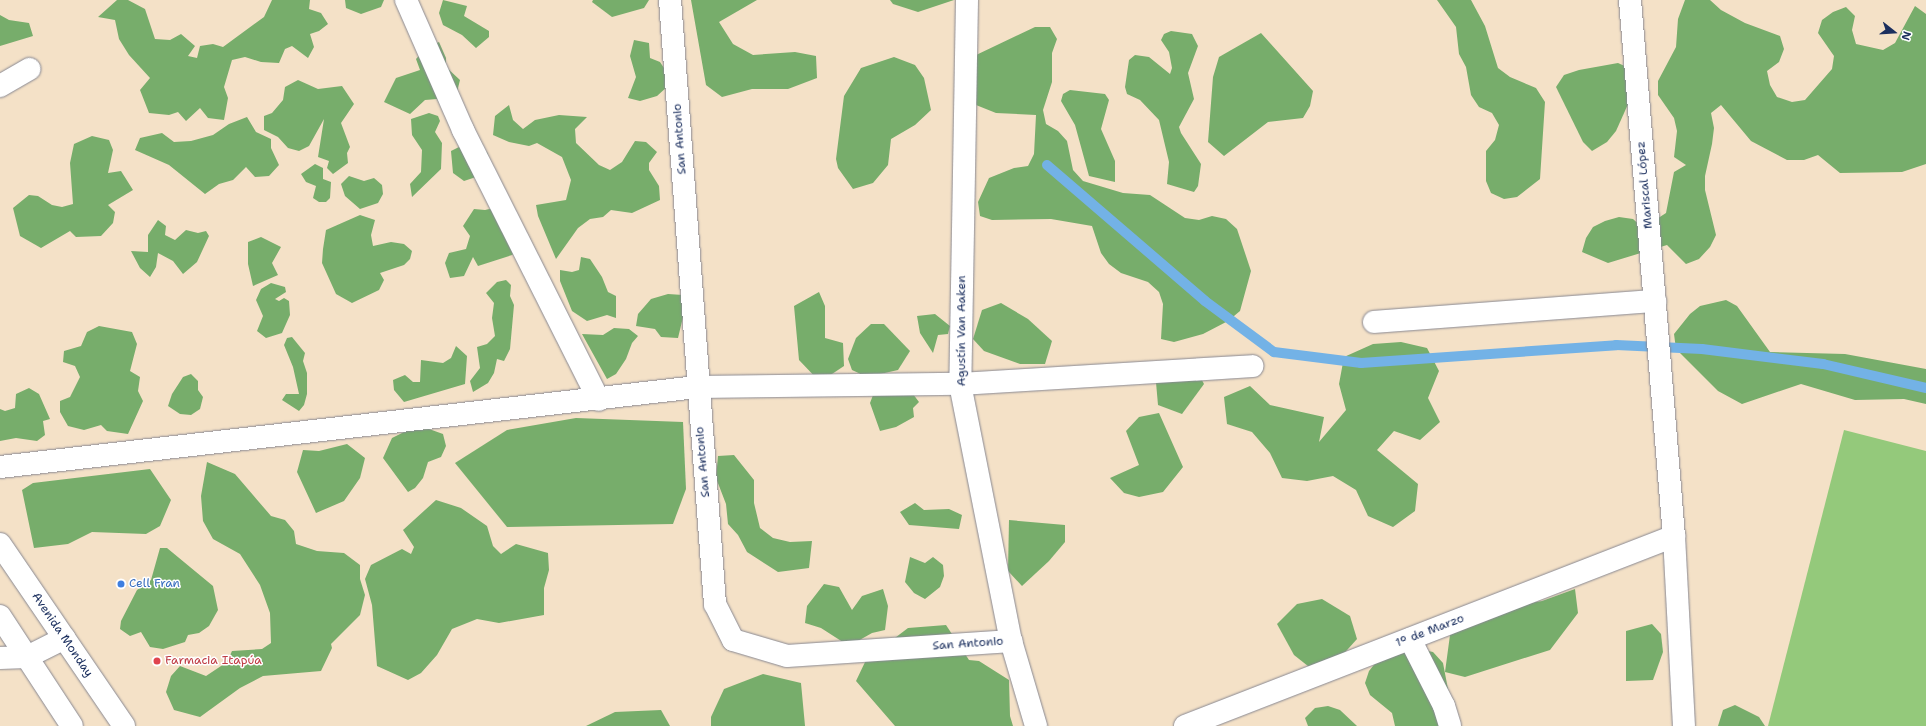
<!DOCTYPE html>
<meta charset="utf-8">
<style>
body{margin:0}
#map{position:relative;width:1926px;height:726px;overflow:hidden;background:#f4e1c7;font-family:"Shantell Sans",sans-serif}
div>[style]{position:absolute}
.green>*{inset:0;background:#94c97b}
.forest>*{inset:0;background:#77ad6b}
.stream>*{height:10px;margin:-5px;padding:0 5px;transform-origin:5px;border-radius:5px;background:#73b2e6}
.roads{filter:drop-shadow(0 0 1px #888892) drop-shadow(0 0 1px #888892)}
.minor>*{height:22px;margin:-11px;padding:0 11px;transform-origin:11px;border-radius:11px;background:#fff}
.major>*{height:22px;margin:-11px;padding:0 11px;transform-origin:11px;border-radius:11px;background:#fff}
.dots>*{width:11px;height:11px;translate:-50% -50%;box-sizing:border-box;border:2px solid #fff;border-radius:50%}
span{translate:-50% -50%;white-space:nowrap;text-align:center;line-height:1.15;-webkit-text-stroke:3px #fff;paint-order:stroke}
.street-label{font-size:12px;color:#1b2f5e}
.shop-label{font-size:12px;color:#366cbe}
.left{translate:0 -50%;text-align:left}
.health-label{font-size:12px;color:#be3a42}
.north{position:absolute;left:1874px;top:12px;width:40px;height:40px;-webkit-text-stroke:3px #fff;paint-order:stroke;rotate:107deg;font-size:11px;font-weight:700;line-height:16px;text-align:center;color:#1b2f5e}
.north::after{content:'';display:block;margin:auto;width:14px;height:18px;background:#1b2f5e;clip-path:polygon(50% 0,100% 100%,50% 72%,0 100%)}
</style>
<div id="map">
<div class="green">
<i style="clip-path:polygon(1844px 430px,1926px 451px,1926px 726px,1768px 726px)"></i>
</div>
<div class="forest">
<i style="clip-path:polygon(117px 0,128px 0,145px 9px,155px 39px,170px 40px,181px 34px,195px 46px,188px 56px,197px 58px,200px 46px,213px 44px,223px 47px,264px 17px,272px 0,310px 0,309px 9px,321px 13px,328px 24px,319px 31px,310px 34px,314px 47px,308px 58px,292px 46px,285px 49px,279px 63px,261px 62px,245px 57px,232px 60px,224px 87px,228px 98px,224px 120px,208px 118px,200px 108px,186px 121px,178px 112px,169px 115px,149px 113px,140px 90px,150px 78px,129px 55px,119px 39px,115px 20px,98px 17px)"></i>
<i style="clip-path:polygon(345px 0,384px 0,381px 7px,361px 14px,346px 8px)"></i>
<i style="clip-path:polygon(443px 0,467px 6px,464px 16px,489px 31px,489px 37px,476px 48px,462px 35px,443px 25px,439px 13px)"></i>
<i style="clip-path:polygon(593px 0,649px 0,644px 8px,612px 17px,592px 2px)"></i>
<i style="clip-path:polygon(691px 0,757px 0,719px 22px,733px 44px,753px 55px,795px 52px,816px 56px,817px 78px,788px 89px,752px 89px,722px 97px,706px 85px)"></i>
<i style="clip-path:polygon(890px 0,954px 0,918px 12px,893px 4px)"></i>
<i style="clip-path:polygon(1437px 0,1471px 0,1485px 26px,1498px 68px,1510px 77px,1536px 88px,1545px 102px,1540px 179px,1517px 197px,1504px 199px,1491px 193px,1486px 181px,1486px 151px,1495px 140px,1499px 125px,1492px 113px,1479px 107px,1471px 95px,1466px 67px,1459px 54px,1456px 27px)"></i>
<i style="clip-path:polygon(1685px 0,1710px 0,1721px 10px,1745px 23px,1780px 36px,1784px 49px,1779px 62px,1767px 71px,1770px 85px,1777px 97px,1792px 102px,1805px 100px,1832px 69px,1834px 56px,1818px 33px,1822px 20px,1833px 12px,1846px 7px,1855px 16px,1852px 30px,1856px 44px,1883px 50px,1895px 43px,1915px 6px,1926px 14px,1926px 164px,1902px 172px,1840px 173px,1818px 155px,1804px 160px,1787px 160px,1751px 141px,1721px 105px,1711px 113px,1714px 128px,1712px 144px,1705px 176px,1705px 190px,1716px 235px,1710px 247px,1699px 259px,1686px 264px,1667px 245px,1608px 263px,1582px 252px,1586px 238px,1593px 227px,1605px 221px,1619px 217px,1633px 219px,1643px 228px,1666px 213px,1674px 172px,1686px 165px,1674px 157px,1677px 131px,1674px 118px,1658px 95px,1658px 81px,1676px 47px,1678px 19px)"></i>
<i style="clip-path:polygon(0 15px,9px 20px,29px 23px,33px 36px,0 46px)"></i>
<i style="clip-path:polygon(1035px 27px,1050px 27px,1057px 39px,1052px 53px,1052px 82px,1043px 110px,1046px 124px,1058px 131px,1067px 141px,1073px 170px,1083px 181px,1123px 193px,1150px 195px,1185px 218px,1199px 220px,1212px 216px,1226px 219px,1237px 229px,1251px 271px,1240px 311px,1228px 321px,1203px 334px,1174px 342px,1161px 339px,1163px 304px,1159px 292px,1148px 282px,1121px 273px,1109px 264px,1101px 253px,1092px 226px,1051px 219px,992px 220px,980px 216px,978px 202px,989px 178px,1014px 168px,1028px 166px,1034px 154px,1036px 115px,996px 113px,971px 103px,974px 56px)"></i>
<i style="clip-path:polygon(1171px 31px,1192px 34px,1198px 46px,1188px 73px,1194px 99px,1179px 127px,1181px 133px,1201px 164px,1198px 186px,1194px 192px,1167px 184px,1169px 162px,1159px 120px,1140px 100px,1127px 94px,1125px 87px,1129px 60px,1135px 55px,1149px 57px,1170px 74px,1172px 68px,1169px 52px,1161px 40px,1164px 34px)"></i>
<i style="clip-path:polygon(1261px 33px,1313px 91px,1310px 106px,1303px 118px,1268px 122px,1224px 156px,1208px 142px,1213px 77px,1219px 57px)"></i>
<i style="clip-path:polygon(634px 40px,649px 43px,650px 58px,660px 62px,668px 74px,668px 86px,657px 96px,640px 101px,628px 98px,636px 77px,630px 56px)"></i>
<i style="clip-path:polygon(439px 42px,446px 58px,446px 67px,460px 80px,457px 92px,442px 108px,437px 99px,425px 100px,410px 114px,384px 102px,396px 78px,420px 70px,416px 59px,426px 48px)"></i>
<i style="clip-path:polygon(894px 57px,915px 65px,924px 78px,931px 110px,915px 125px,891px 139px,888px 165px,873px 183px,853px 189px,838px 168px,836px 159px,844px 96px,861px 68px)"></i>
<i style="clip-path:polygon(1618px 63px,1629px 68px,1633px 93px,1616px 131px,1607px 142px,1592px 151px,1583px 142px,1556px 87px,1564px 75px,1579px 70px)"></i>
<i style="clip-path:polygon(298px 80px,318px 89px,342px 86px,354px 104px,341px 123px,350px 147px,347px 153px,348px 163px,333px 174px,327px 168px,329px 161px,318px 157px,324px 119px,309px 146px,299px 151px,288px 148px,278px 137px,264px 130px,264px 116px,272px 113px,283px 100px,285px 87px)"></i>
<i style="clip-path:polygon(1070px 90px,1105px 94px,1109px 100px,1101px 129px,1115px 161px,1115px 182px,1089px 176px,1075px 125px,1061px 101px,1063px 94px)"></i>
<i style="clip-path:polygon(509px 105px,513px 120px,523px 129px,535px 120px,559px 115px,587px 117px,575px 129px,576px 143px,599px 165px,610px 170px,622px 162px,635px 141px,646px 142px,657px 152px,649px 163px,649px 170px,659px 186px,660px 200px,632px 213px,611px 210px,603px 217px,590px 219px,578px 228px,556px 259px,538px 216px,536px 205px,566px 200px,571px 180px,562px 157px,537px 143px,529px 146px,509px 142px,493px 135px,495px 116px)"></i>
<i style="clip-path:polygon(429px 113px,438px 116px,440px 121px,435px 132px,442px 143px,441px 169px,412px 197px,410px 184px,421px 172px,422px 150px,412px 135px,411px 119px)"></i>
<i style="clip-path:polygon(247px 117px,256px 132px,271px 139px,271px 148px,279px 165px,269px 176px,255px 177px,246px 167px,233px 180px,219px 184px,205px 194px,169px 165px,135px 150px,140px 138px,162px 133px,174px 142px,191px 141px,213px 135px,229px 124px)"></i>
<i style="clip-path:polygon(92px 136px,109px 140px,113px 150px,108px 173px,121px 171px,133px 190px,108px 205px,115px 212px,113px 223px,101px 236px,76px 237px,70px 231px,41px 248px,20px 236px,13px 208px,29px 195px,38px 196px,52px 205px,62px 207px,73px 204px,70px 163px,74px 144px)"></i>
<i style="clip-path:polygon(459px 147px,487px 152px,489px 158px,476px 177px,464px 181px,453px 173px,451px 151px)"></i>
<i style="clip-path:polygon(315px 164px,323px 168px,323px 179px,331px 182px,330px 198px,326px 202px,319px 202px,313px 198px,316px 186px,306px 182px,301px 174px)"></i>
<i style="clip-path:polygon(349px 176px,364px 181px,374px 178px,382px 185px,383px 194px,378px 203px,360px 209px,345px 196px,341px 184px)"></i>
<i style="clip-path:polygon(498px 207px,520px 248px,512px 255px,478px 266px,473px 257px,464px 276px,450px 278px,445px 263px,449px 253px,466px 249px,470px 236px,463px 226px,474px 209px,485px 210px)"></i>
<i style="clip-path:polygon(360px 215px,375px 220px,371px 235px,373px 246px,391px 242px,404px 244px,412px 251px,410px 259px,404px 265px,380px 273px,384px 280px,379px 290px,352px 303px,336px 294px,322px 263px,323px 249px,326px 230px)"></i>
<i style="clip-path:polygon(158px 220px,166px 226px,165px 235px,175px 240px,186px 230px,198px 233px,206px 231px,209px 236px,197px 262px,183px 274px,173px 261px,158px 253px,156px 267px,150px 277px,140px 268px,131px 251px,148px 252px,148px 235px)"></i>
<i style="clip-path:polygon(261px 237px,281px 247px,272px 263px,278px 275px,253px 286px,248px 264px,248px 242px)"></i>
<i style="clip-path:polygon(581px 257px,590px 259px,602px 277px,608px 292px,616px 296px,616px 318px,607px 315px,587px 321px,572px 311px,560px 281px,560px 270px,572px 272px,579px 270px)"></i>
<i style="clip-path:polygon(506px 280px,511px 285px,510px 296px,514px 305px,510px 349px,504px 361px,497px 359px,494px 373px,488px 383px,473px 392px,470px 381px,480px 368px,477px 347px,487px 344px,495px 336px,492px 318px,494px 303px,486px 293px,497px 282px)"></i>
<i style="clip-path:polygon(271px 283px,285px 287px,286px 292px,275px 299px,279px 301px,284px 298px,289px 301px,290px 315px,282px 333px,266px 338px,257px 331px,263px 316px,256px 300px,261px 289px)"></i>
<i style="clip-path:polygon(819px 292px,825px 306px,825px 338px,843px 343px,844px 366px,820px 382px,799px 360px,794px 306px)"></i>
<i style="clip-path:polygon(668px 294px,683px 295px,684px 313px,678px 338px,661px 337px,655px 329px,636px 326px,638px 314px,651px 299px)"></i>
<i style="clip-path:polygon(1726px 300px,1737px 306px,1770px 352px,1845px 354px,1926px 369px,1926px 404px,1904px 399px,1855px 400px,1801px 384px,1742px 404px,1718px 391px,1676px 349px,1674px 334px,1690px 314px,1700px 306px)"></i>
<i style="clip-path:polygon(1001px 303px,1028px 319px,1052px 341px,1045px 364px,1020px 364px,984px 351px,973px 339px,982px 310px)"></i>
<i style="clip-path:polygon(935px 314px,950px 326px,948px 334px,938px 335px,933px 353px,920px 333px,917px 316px)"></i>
<i style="clip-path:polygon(871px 324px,884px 324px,910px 351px,898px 370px,867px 377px,852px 370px,848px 359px,856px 338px)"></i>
<i style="clip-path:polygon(99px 326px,132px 332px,137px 344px,130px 371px,140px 377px,138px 391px,143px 401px,128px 434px,107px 431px,101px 425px,84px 430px,68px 426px,60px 412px,60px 401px,70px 397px,80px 377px,75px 366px,63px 362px,64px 351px,81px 346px,87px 332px)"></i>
<i style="clip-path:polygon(614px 328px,629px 329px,638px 336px,632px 343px,626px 359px,616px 374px,607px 379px,582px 334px,603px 335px)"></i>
<i style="clip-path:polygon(292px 337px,305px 353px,303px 361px,307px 373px,307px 394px,304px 405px,299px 411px,282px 400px,286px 394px,299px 394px,293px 367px,284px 345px,287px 338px)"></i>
<i style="clip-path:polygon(1401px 342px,1427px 348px,1439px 371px,1428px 398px,1440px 422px,1420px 440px,1394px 431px,1377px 450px,1418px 484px,1415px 511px,1393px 527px,1368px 516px,1356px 490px,1333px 476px,1307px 481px,1282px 478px,1270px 453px,1252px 432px,1227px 424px,1224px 397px,1250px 386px,1270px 405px,1324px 417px,1319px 442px,1346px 410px,1339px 384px,1344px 357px,1373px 344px)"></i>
<i style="clip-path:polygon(456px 346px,467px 356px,465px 384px,404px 402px,394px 390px,393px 380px,405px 375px,413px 382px,420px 382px,421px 360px,443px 363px,451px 358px)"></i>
<i style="clip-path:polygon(1192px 362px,1204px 384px,1182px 414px,1158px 405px,1155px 371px)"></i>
<i style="clip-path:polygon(191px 374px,198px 381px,198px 390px,203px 397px,200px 409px,191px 415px,180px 414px,168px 406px,172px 394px,183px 377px)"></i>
<i style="clip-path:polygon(29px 388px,39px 394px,50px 419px,43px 421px,45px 435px,37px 441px,16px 438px,0 441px,0 409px,5px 411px,15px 408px,16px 394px)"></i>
<i style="clip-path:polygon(875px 390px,910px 390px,919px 402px,913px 408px,914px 417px,896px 427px,880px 431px,870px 403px)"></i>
<i style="clip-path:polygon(1159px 413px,1183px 467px,1163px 492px,1139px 497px,1124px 493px,1110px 478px,1139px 465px,1126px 431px,1139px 417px)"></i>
<i style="clip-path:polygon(576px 418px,683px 422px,686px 489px,673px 524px,507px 527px,455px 463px,507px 430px)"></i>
<i style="clip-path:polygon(429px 429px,443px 434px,446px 446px,441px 457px,428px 462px,423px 478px,415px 488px,408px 492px,383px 458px,392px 438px,406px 431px)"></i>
<i style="clip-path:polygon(347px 444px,365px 458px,360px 478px,344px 501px,316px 513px,297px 472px,303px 450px,319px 451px)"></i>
<i style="clip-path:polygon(734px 455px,754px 480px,754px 503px,760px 528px,773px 538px,790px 542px,812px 541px,809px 568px,778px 572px,747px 552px,738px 535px,728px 524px,726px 504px,716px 478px,718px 456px)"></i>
<i style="clip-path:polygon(207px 462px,235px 474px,271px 516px,285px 520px,294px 531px,296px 544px,317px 551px,344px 553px,360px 565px,360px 579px,365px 595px,360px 615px,331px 644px,332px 648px,321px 671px,263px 676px,240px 688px,200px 717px,174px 710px,166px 692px,171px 676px,180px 666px,206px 676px,227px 662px,232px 651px,262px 649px,271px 643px,270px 613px,260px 585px,240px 554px,213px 539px,203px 521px,201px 496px)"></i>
<i style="clip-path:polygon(150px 469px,171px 500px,160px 526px,146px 534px,92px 532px,68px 544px,34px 548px,22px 490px,33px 483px)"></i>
<i style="clip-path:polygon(436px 500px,461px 508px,487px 526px,493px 546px,501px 554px,516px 544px,548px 553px,549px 570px,544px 588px,544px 615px,499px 623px,477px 619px,452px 629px,437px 655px,421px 673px,408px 680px,377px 666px,372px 605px,365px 579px,371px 565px,402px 549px,411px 554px,414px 547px,403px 530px)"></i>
<i style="clip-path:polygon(915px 503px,924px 510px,949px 509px,962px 515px,959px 529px,909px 525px,900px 512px)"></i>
<i style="clip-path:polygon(1009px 520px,1065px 525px,1065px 542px,1049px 561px,1022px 586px,1008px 571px)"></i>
<i style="clip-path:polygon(160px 548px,167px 548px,213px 586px,218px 610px,209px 626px,199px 633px,188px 635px,185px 642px,163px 649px,150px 647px,141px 632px,130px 636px,120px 629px,121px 621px,137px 590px,151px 580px)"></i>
<i style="clip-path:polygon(910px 557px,925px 563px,933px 557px,943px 565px,944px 576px,940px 587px,925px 599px,914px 593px,905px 582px)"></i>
<i style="clip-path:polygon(824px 584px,839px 587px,852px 610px,862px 596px,883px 589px,888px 606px,885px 630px,872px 633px,849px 646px,821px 628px,805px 623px,807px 606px)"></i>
<i style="clip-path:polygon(1575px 589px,1578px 613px,1550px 650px,1465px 677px,1445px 672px,1450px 635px,1517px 605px,1542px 601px)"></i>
<i style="clip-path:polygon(1322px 599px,1350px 616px,1357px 639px,1330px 669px,1313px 670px,1294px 655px,1277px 624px,1297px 604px)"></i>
<i style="clip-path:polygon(1652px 624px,1661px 634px,1663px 652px,1653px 680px,1626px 681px,1626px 631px)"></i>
<i style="clip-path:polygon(946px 625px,969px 660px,979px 661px,1009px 680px,1010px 716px,1013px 726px,895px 726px,856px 681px,866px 660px,908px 628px)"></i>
<i style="clip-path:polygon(1418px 649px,1433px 652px,1443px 663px,1451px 705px,1439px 726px,1395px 726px,1392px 713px,1370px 695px,1365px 683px,1369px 671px,1377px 661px)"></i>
<i style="clip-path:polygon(763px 674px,801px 683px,805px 726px,711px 726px,711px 717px,724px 689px)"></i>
<i style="clip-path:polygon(1735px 705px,1759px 717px,1765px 726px,1718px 726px,1723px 710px)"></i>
<i style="clip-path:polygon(1328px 706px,1340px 710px,1357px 726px,1308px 726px,1305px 718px,1315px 708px)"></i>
<i style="clip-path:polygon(661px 710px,670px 726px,586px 726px,615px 712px)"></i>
</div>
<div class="stream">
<i style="left:1047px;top:165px;width:208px;rotate:40.7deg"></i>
<i style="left:1205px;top:301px;width:86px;rotate:36.5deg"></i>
<i style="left:1274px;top:352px;width:88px;rotate:7.2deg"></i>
<i style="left:1361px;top:363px;width:256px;rotate:-4deg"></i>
<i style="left:1616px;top:345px;width:86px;rotate:2.7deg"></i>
<i style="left:1702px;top:349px;width:122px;rotate:7.1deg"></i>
<i style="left:1823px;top:364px;width:106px;rotate:13.1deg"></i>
</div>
<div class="roads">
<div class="minor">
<i style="left:406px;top:0;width:142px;rotate:66.3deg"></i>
<i style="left:463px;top:130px;width:302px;rotate:63.3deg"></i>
<i style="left:670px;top:0;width:606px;rotate:85.74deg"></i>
<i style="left:715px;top:604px;width:40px;rotate:63.4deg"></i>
<i style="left:733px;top:640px;width:56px;rotate:16.5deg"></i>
<i style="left:787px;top:656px;width:225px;rotate:-3.8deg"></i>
<i style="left:967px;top:0;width:384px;rotate:91deg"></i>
<i style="left:960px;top:384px;width:262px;rotate:78.8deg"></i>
<i style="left:1011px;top:641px;width:89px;rotate:73.6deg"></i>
<i style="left:1630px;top:0;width:538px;rotate:85.31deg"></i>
<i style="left:1674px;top:536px;width:190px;rotate:87deg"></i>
<i style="left:0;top:86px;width:34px;rotate:-30deg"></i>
<i style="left:1374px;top:322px;width:282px;rotate:-4.3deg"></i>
<i style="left:0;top:467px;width:702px;rotate:-6.55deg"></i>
<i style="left:697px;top:387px;width:263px;rotate:-0.7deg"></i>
<i style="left:960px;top:384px;width:293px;rotate:-3.5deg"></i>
<i style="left:1410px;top:639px;width:75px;rotate:63.1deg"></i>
<i style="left:1444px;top:706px;width:21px;rotate:73deg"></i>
<i style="left:0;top:658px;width:27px;rotate:-2deg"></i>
<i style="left:27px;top:657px;width:42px;rotate:-26.6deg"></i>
<i style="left:1185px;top:726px;width:525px;rotate:-21.23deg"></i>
</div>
<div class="major">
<i style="left:0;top:544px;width:220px;rotate:55.7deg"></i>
<i style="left:0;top:616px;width:131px;rotate:56.8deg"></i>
</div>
</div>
<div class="dots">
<i style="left:121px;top:584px;background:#3f7fe0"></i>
<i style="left:157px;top:661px;background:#e0444e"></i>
</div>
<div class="street-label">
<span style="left:680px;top:139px;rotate:-94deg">San Antonio</span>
<span style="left:1645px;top:185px;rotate:-95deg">Mariscal López</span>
<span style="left:962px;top:331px;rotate:-90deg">Agustín Van Aaken</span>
<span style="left:703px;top:462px;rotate:-95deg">San Antonio</span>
<span style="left:1430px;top:631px;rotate:-21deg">1° de Marzo</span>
<span style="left:62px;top:635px;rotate:56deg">Avenida Monday</span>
<span style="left:968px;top:644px;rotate:-4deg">San Antonio</span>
</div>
<div class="shop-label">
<span class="left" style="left:129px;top:584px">Cell Fran</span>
</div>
<div class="health-label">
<span class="left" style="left:165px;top:661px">Farmacia Itapúa</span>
</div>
<div class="north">N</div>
</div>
